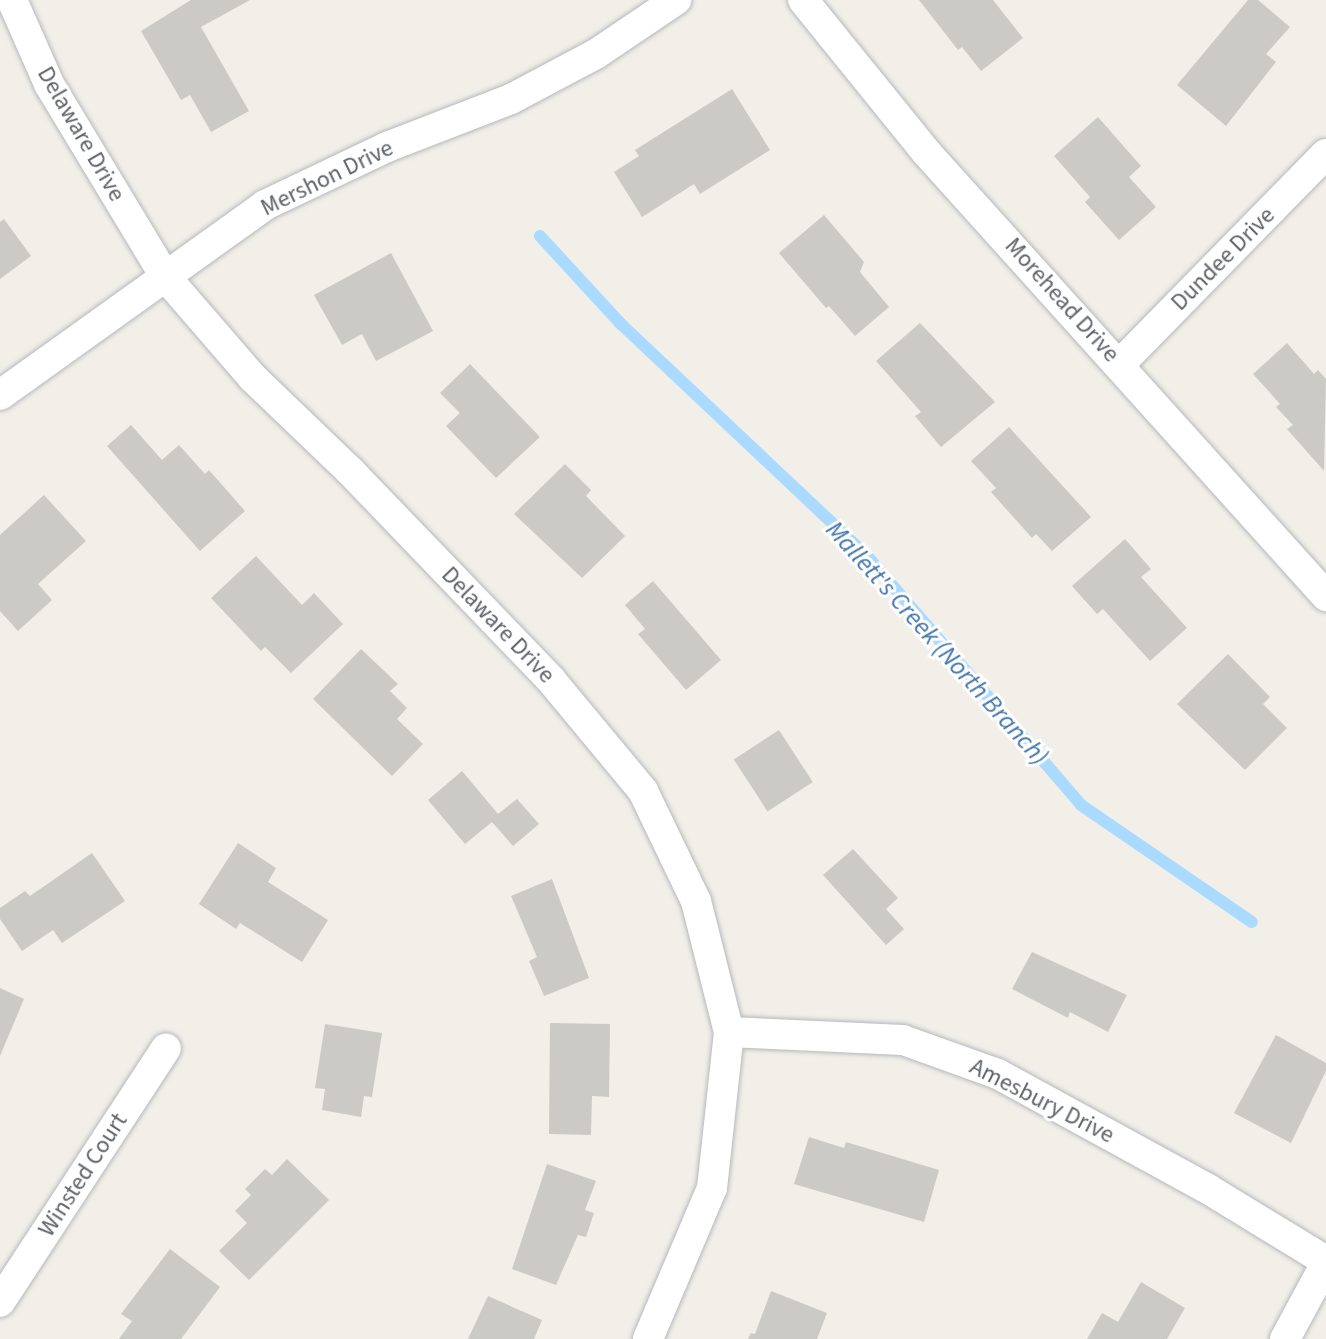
<!DOCTYPE html>
<style>
body{margin:0}
#map{position:relative;width:1326px;height:1339px;overflow:hidden;background:#f1efe8;font-family:"Source Sans 3",sans-serif}
div>[style]{position:absolute}
.stream>*{height:12px;margin:-6px;padding:0 6px;transform-origin:6px;border-radius:6px;background:#aadaff}
.building>*{inset:0;background:#cccac5;transform-origin:0 0}
.roads{filter:drop-shadow(0 0 2px #b5b8bc) drop-shadow(0 0 2px #b5b8bc)}
.street>*{height:30px;margin:-15px;padding:0 15px;transform-origin:15px;border-radius:15px;background:#fff}
span{translate:-50% -50%;white-space:nowrap;text-align:center;line-height:1.15;-webkit-text-stroke:6px #fff;paint-order:stroke}
.street-label{font-size:24px;color:#5f6368}
.water-label{font-size:26px;color:#4174aa;font-style:italic}
</style>
<div id="map">
<div class="stream">
<i style="left:540px;top:236px;width:120px;rotate:47.4deg"></i>
<i style="left:621px;top:324px;width:338px;rotate:43.3deg"></i>
<i style="left:867px;top:556px;width:328px;rotate:49.3deg"></i>
<i style="left:1081px;top:805px;width:207px;rotate:34.4deg"></i>
</div>
<div class="building">
<i style="clip-path:polygon(191px 0,250px 0,201px 27px,249px 111px,211px 132px,190px 95px,181px 100px,141px 31px)"></i>
<i style="clip-path:polygon(919px 0,993px 0,1023px 38px,981px 71px,962px 47px,958px 50px)"></i>
<i style="clip-path:polygon(1248px 0,1258px 0,1290px 27px,1266px 54px,1276px 62px,1226px 126px,1177px 85px)"></i>
<i style="clip-path:polygon(732px 89px,770px 150px,700px 194px,694px 184px,642px 217px,614px 172px,639px 156px,635px 150px)"></i>
<i style="clip-path:polygon(1098px 117px,1141px 166px,1129px 177px,1156px 207px,1119px 240px,1085px 202px,1090px 197px,1054px 156px)"></i>
<i style="clip-path:polygon(824px 215px,864px 262px,860px 272px,889px 307px,855px 336px,829px 306px,826px 308px,779px 253px)"></i>
<i style="clip-path:polygon(4px 219px,31px 256px,0 279px,0 222px)"></i>
<i style="clip-path:polygon(391px 253px,433px 331px,376px 361px,362px 334px,342px 345px,314px 295px)"></i>
<i style="clip-path:polygon(920px 323px,995px 402px,941px 447px,915px 416px,921px 412px,876px 361px)"></i>
<i style="clip-path:polygon(1287px 343px,1314px 374px,1318px 370px,1326px 379px,1324px 471px,1287px 429px,1293px 425px,1276px 407px,1280px 404px,1253px 374px)"></i>
<i style="clip-path:polygon(470px 364px,540px 437px,496px 478px,446px 426px,460px 413px,440px 393px)"></i>
<i style="clip-path:polygon(131px 425px,162px 460px,179px 445px,205px 474px,209px 470px,245px 511px,200px 551px,107px 446px)"></i>
<i style="clip-path:polygon(1009px 427px,1091px 517px,1052px 551px,1036px 534px,1032px 538px,991px 492px,996px 488px,971px 461px)"></i>
<i style="clip-path:polygon(565px 464px,591px 490px,586px 496px,625px 536px,582px 578px,514px 514px)"></i>
<i style="clip-path:polygon(44px 495px,86px 541px,38px 584px,52px 600px,18px 631px,0 611px,0 535px)"></i>
<i style="clip-path:polygon(1125px 539px,1151px 569px,1141px 577px,1187px 628px,1150px 661px,1103px 609px,1097px 614px,1072px 586px)"></i>
<i style="clip-path:polygon(256px 556px,302px 605px,314px 593px,343px 624px,291px 673px,265px 647px,261px 651px,211px 598px)"></i>
<i style="clip-path:polygon(653px 581px,721px 660px,686px 690px,638px 634px,645px 629px,625px 605px)"></i>
<i style="clip-path:polygon(361px 649px,398px 684px,390px 691px,407px 708px,397px 719px,423px 744px,392px 776px,313px 699px)"></i>
<i style="clip-path:polygon(1228px 654px,1270px 697px,1263px 704px,1287px 728px,1245px 770px,1177px 704px)"></i>
<i style="left:779px;top:730px;width:62px;height:54px;rotate:57deg"></i>
<i style="clip-path:polygon(462px 771px,498px 814px,517px 799px,539px 824px,513px 846px,492px 822px,465px 844px,428px 800px)"></i>
<i style="clip-path:polygon(238px 843px,276px 868px,268px 882px,328px 920px,302px 962px,240px 923px,236px 929px,199px 904px)"></i>
<i style="clip-path:polygon(853px 849px,898px 898px,886px 909px,904px 929px,886px 945px,823px 875px)"></i>
<i style="clip-path:polygon(92px 853px,125px 901px,62px 943px,53px 930px,22px 951px,0 919px,0 908px,25px 891px,30px 896px)"></i>
<i style="clip-path:polygon(552px 879px,589px 978px,544px 996px,529px 961px,537px 957px,511px 896px)"></i>
<i style="clip-path:polygon(1032px 952px,1127px 995px,1108px 1032px,1070px 1012px,1068px 1018px,1012px 989px)"></i>
<i style="clip-path:polygon(0 988px,24px 999px,0 1056px)"></i>
<i style="clip-path:polygon(550px 1023px,610px 1024px,609px 1097px,592px 1096px,591px 1135px,549px 1134px)"></i>
<i style="clip-path:polygon(325px 1024px,382px 1033px,372px 1097px,364px 1096px,361px 1117px,322px 1110px,325px 1089px,315px 1088px)"></i>
<i style="clip-path:polygon(1276px 1035px,1326px 1063px,1326px 1071px,1291px 1143px,1234px 1113px)"></i>
<i style="clip-path:polygon(809px 1137px,844px 1148px,846px 1142px,939px 1170px,924px 1222px,794px 1184px)"></i>
<i style="clip-path:polygon(287px 1159px,329px 1200px,249px 1280px,219px 1251px,247px 1223px,235px 1211px,251px 1195px,245px 1189px,265px 1169px,272px 1175px)"></i>
<i style="clip-path:polygon(547px 1164px,596px 1181px,585px 1210px,594px 1213px,586px 1237px,578px 1235px,556px 1285px,512px 1269px)"></i>
<i style="clip-path:polygon(170px 1249px,220px 1287px,181px 1339px,119px 1339px,132px 1321px,121px 1314px)"></i>
<i style="clip-path:polygon(1141px 1282px,1185px 1308px,1167px 1339px,1087px 1339px,1102px 1313px,1118px 1322px)"></i>
<i style="clip-path:polygon(771px 1291px,827px 1313px,817px 1339px,748px 1339px,751px 1333px,755px 1334px)"></i>
<i style="clip-path:polygon(488px 1296px,542px 1320px,534px 1339px,468px 1339px)"></i>
</div>
<div class="roads">
<div class="street">
<i style="left:12px;top:0;width:92px;rotate:66.2deg"></i>
<i style="left:49px;top:84px;width:223px;rotate:58.9deg"></i>
<i style="left:164px;top:275px;width:135px;rotate:49.2deg"></i>
<i style="left:252px;top:377px;width:136px;rotate:43.8deg"></i>
<i style="left:350px;top:471px;width:290px;rotate:46.1deg"></i>
<i style="left:551px;top:680px;width:144px;rotate:50.3deg"></i>
<i style="left:643px;top:791px;width:122px;rotate:64.3deg"></i>
<i style="left:696px;top:901px;width:135px;rotate:75.9deg"></i>
<i style="left:729px;top:1032px;width:157px;rotate:96.2deg"></i>
<i style="left:712px;top:1188px;width:164px;rotate:113deg"></i>
<i style="left:803px;top:0;width:196px;rotate:51deg"></i>
<i style="left:926px;top:152px;width:598px;rotate:47.98deg"></i>
<i style="left:1120px;top:364px;width:294px;rotate:-45.6deg"></i>
<i style="left:0;top:395px;width:326px;rotate:-35.6deg"></i>
<i style="left:265px;top:205px;width:135px;rotate:-25.4deg"></i>
<i style="left:387px;top:147px;width:133px;rotate:-21.2deg"></i>
<i style="left:511px;top:99px;width:96px;rotate:-27.9deg"></i>
<i style="left:596px;top:54px;width:97px;rotate:-34deg"></i>
<i style="left:729px;top:1032px;width:174px;rotate:2.6deg"></i>
<i style="left:903px;top:1040px;width:101px;rotate:19.7deg"></i>
<i style="left:998px;top:1074px;width:239px;rotate:28.7deg"></i>
<i style="left:1208px;top:1189px;width:138px;rotate:31.4deg"></i>
<i style="left:0;top:1302px;width:303px;rotate:-56.8deg"></i>
<i style="left:1285px;top:1339px;width:86px;rotate:-61.7deg"></i>
</div>
</div>
<div class="street-label">
<span style="left:81px;top:134px;rotate:60deg">Delaware Drive</span>
<span style="left:327px;top:178px;rotate:-26deg">Mershon Drive</span>
<span style="left:1223px;top:259px;rotate:-45deg">Dundee Drive</span>
<span style="left:1062px;top:300px;rotate:48deg">Morehead Drive</span>
<span style="left:498px;top:625px;rotate:46deg">Delaware Drive</span>
<span style="left:1042px;top:1101px;rotate:27deg">Amesbury Drive</span>
<span style="left:83px;top:1175px;rotate:-57deg">Winsted Court</span>
</div>
<div class="water-label">
<span style="left:937px;top:643px;rotate:48deg">Mallett's Creek (North Branch)</span>
</div>
</div>
